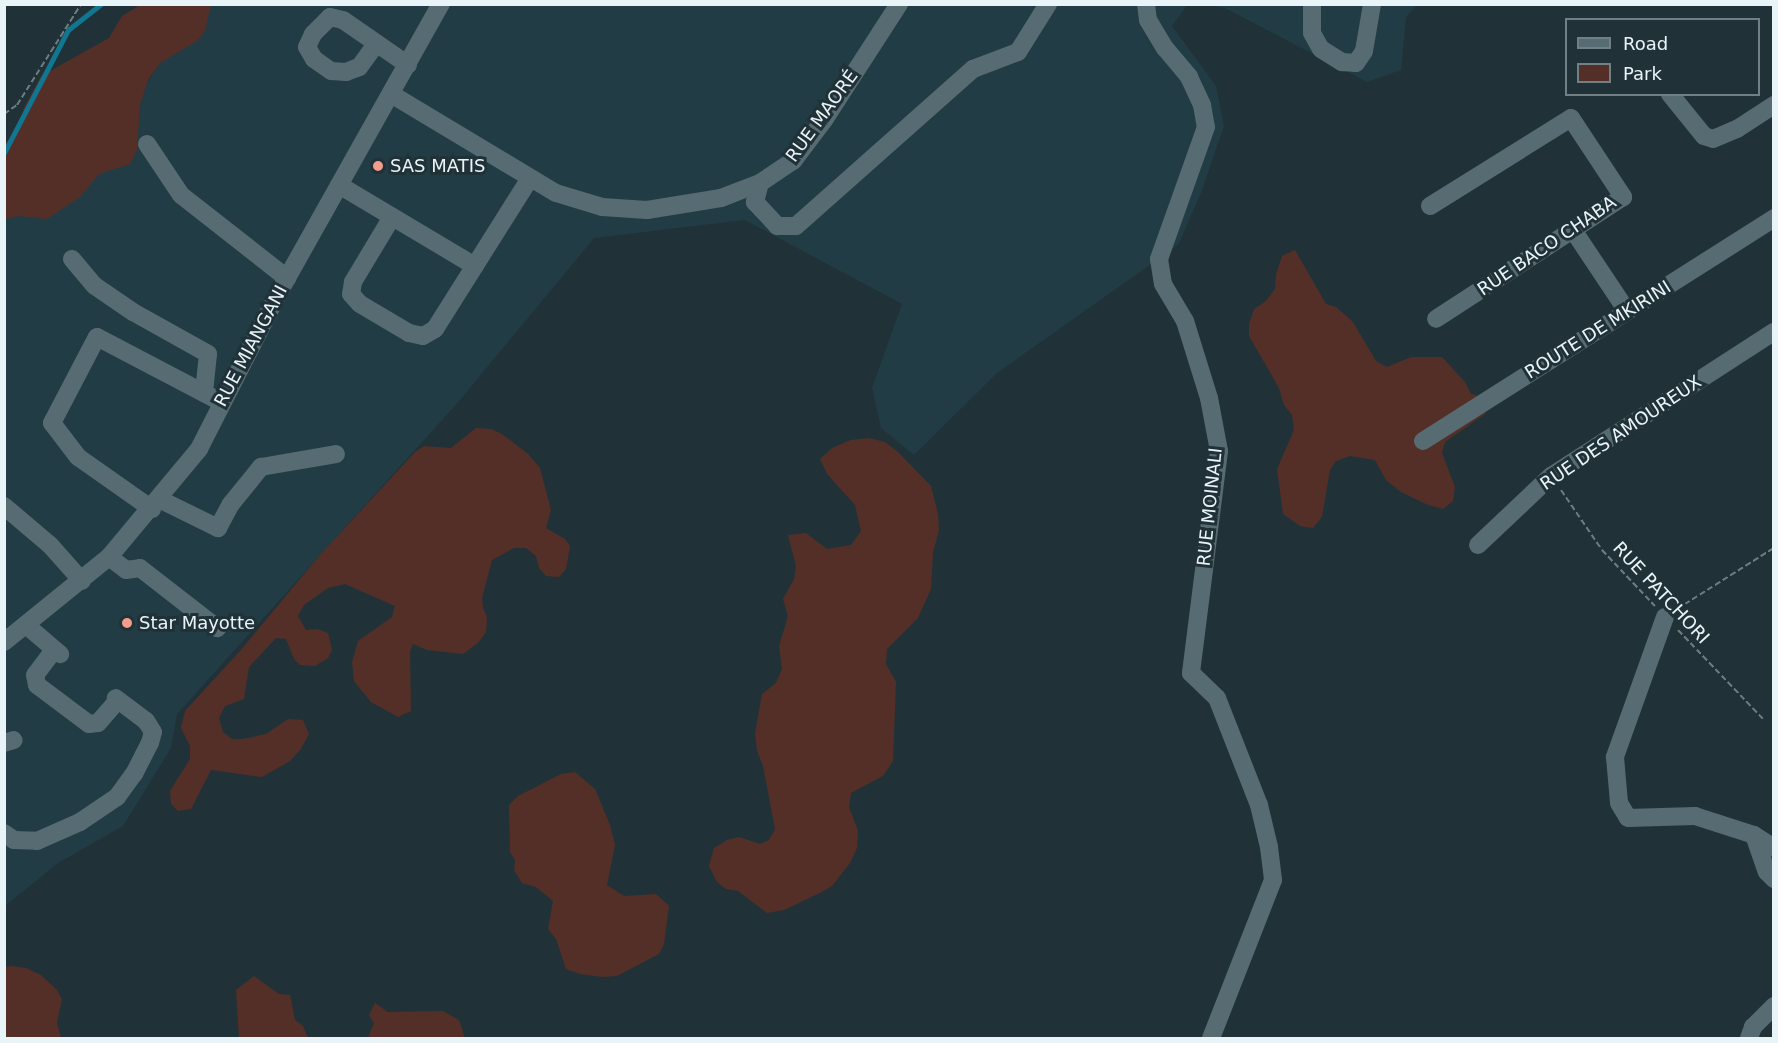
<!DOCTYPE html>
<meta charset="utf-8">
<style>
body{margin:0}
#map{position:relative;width:1778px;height:1043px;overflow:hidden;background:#203238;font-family:"DejaVu Sans",sans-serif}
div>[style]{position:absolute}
.built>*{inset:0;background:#213c45}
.green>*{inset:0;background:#542f28}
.stream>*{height:4.5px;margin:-2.25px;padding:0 2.25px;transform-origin:2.25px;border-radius:2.25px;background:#127690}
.path>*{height:2px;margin-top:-1px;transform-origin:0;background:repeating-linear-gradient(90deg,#6d7d82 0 6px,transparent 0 9px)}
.minor>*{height:18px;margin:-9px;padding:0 9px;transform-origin:9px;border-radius:9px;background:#576b72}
.dots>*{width:16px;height:16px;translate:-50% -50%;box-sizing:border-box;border:3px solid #203238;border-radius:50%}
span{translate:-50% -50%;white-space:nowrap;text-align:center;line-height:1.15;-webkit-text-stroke:6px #203238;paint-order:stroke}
.street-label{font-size:18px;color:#e9f4f8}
.poi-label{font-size:18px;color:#e9f4f8}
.left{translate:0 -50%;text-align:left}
.frame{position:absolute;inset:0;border:6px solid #e9f4f8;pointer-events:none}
.legend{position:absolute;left:1565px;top:18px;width:195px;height:78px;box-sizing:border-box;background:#203238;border:2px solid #708085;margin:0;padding:8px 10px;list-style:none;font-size:18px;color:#e9f4f8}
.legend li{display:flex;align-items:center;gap:12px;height:30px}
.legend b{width:30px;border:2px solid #708085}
</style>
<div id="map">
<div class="built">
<i style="clip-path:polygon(194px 5px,1187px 5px,1172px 26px,1216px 86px,1224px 126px,1201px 193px,1178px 245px,997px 373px,914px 455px,881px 428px,872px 388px,902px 304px,745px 220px,594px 238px,460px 400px,177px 714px,171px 748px,123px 826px,58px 863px,5px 906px,5px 192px,119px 127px,191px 14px)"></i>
<i style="clip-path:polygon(1210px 5px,1417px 5px,1406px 17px,1401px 70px,1367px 82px,1225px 8px)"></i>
</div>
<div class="green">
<i style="clip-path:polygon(142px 4px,211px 5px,205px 31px,197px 41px,160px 63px,148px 80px,140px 105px,137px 150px,130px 164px,99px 174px,80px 197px,47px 219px,20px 216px,5px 219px,5px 144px,18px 131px,24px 108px,41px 76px,109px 38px,122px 16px)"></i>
<i style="clip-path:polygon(1295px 250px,1326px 304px,1336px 307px,1353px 322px,1376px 361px,1387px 367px,1411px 357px,1442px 357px,1465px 382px,1471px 394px,1479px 396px,1487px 408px,1485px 414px,1445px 442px,1442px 453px,1455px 487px,1453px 501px,1443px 509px,1426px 504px,1401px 492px,1386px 480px,1375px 460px,1350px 456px,1336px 461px,1330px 470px,1322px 517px,1313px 528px,1300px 526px,1283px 514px,1277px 469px,1294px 430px,1292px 415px,1284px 405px,1279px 388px,1249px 336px,1249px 324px,1254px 309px,1266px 301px,1275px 289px,1276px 275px,1282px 256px)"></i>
<i style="clip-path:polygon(476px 428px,491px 429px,502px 434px,528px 454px,540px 468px,551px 510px,546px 528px,565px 539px,570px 546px,566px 569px,559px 577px,546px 576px,539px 568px,536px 556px,526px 548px,514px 548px,492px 560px,482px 598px,483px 608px,487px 617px,486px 632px,478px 643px,463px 654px,427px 650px,413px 644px,410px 651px,411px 711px,398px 717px,371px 702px,354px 681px,352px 662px,358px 641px,392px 617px,395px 606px,345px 584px,328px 588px,304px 605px,298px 616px,306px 630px,317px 629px,328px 633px,332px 650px,328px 658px,315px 666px,300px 665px,294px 659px,286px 639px,276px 638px,249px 667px,244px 699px,225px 706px,219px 718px,223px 732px,232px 739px,243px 739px,266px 734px,288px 719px,303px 720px,309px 734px,301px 749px,290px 761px,262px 777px,211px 770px,191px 809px,178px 811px,171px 804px,170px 791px,190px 759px,190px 746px,181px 728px,185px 711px,240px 651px,319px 556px,415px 452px,424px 446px,451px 448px)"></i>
<i style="clip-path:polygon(869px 438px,885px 442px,898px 452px,931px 486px,938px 514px,939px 530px,933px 553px,931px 589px,918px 618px,887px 649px,886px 664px,896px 682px,893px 761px,883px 776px,851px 793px,849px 807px,858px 831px,857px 848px,850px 863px,832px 886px,820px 893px,784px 910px,767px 913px,738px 891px,726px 889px,717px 882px,709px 866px,714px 848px,727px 840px,739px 837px,760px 844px,769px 840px,775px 829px,763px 766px,757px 751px,755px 733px,762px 694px,776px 683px,782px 669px,779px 646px,788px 616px,783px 599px,794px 579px,796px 566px,788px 535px,806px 533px,827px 549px,851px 545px,861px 531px,855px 505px,827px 474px,820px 459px,832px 448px,851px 440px)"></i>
<i style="clip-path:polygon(575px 772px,595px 789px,610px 825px,615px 845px,607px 885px,624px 896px,656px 894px,669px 906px,664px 944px,659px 954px,617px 976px,602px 977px,580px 974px,566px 969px,556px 939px,548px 929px,553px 901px,536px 887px,522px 883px,514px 870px,515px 860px,510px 852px,509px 805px,518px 796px,561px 774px)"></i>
<i style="clip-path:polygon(12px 966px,26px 968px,41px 975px,57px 990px,62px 999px,57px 1023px,61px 1038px,5px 1038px,5px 967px)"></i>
<i style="clip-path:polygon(254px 976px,279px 994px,290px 995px,295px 1020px,303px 1026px,308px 1038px,239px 1038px,236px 990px)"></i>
<i style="clip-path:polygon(375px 1003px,388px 1012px,443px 1011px,459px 1020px,465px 1038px,368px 1038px,374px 1023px,369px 1015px)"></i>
</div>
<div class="stream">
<i style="left:4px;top:153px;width:139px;rotate:-62.5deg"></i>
<i style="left:68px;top:30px;width:42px;rotate:-38.2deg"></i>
</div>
<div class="path">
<i style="left:4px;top:114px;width:16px;rotate:-35deg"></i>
<i style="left:17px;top:105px;width:120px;rotate:-57.6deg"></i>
<i style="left:1561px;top:490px;width:73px;rotate:55.7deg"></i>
<i style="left:1602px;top:550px;width:77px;rotate:46.6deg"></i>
<i style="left:1677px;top:609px;width:115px;rotate:-32.2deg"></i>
<i style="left:1678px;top:630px;width:123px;rotate:46.3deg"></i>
</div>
<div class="minor">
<i style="left:1146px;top:4px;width:16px;rotate:83deg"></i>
<i style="left:1148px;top:20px;width:33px;rotate:59deg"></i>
<i style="left:1165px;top:48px;width:38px;rotate:50deg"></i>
<i style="left:1189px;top:77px;width:31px;rotate:65deg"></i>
<i style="left:1202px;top:105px;width:22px;rotate:80deg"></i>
<i style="left:1206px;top:127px;width:140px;rotate:109.6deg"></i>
<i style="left:1159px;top:259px;width:25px;rotate:81deg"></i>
<i style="left:1163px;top:284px;width:43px;rotate:59.3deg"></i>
<i style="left:1185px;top:321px;width:81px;rotate:72.7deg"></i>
<i style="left:1209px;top:398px;width:54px;rotate:79.3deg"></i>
<i style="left:1219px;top:451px;width:224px;rotate:97.2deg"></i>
<i style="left:1191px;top:673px;width:36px;rotate:44deg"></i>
<i style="left:1217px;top:698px;width:115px;rotate:68.6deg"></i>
<i style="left:1259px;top:805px;width:43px;rotate:76.6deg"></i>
<i style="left:1269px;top:847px;width:33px;rotate:83deg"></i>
<i style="left:1273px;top:880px;width:170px;rotate:111.4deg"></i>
<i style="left:1312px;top:4px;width:29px;rotate:90deg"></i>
<i style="left:1312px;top:33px;width:18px;rotate:61deg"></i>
<i style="left:1321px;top:49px;width:25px;rotate:32deg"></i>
<i style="left:1342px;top:62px;width:14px;rotate:4deg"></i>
<i style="left:1356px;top:63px;width:14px;rotate:-56deg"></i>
<i style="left:1364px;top:51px;width:48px;rotate:-80.3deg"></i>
<i style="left:376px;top:44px;width:29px;rotate:126deg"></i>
<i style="left:359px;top:67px;width:14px;rotate:159deg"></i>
<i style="left:346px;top:72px;width:15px;rotate:-176deg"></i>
<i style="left:331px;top:71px;width:21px;rotate:-145deg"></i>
<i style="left:314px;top:59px;width:14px;rotate:-120deg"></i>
<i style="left:307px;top:47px;width:14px;rotate:-65deg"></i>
<i style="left:313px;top:34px;width:24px;rotate:-45deg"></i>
<i style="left:330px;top:17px;width:13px;rotate:13deg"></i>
<i style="left:343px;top:20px;width:79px;rotate:34.7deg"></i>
<i style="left:391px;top:94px;width:192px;rotate:31deg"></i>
<i style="left:556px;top:193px;width:48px;rotate:16.9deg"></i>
<i style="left:602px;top:207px;width:45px;rotate:3.8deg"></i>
<i style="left:647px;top:210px;width:75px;rotate:-9.2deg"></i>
<i style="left:721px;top:198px;width:42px;rotate:-21deg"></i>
<i style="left:760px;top:183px;width:40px;rotate:-34deg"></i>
<i style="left:793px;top:161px;width:51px;rotate:-52.9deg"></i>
<i style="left:824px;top:120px;width:138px;rotate:-57.1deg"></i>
<i style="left:1670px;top:94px;width:54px;rotate:51deg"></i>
<i style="left:1704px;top:136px;width:9px;rotate:18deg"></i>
<i style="left:1713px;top:139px;width:26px;rotate:-23deg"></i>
<i style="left:1737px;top:129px;width:44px;rotate:-33deg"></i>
<i style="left:147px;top:144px;width:61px;rotate:56.3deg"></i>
<i style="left:181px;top:195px;width:135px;rotate:38.1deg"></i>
<i style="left:760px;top:183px;width:20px;rotate:105deg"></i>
<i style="left:755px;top:202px;width:33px;rotate:47deg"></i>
<i style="left:777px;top:226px;width:19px"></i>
<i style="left:796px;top:226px;width:237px;rotate:-41.6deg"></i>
<i style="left:973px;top:69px;width:48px;rotate:-20.7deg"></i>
<i style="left:1018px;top:52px;width:57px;rotate:-58deg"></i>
<i style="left:339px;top:185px;width:158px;rotate:30.8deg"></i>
<i style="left:1430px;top:206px;width:166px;rotate:-32deg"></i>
<i style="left:1571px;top:118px;width:95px;rotate:56.6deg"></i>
<i style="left:1623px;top:197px;width:223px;rotate:146.9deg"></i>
<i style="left:392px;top:217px;width:76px;rotate:121deg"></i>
<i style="left:353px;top:282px;width:12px;rotate:99deg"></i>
<i style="left:351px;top:294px;width:13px;rotate:48deg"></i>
<i style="left:360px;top:304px;width:57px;rotate:30.6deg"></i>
<i style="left:409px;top:333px;width:14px;rotate:12deg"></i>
<i style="left:423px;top:336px;width:14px;rotate:-30deg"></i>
<i style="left:435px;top:329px;width:178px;rotate:-57.8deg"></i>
<i style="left:1573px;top:230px;width:97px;rotate:56.3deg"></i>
<i style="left:72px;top:259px;width:35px;rotate:50deg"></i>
<i style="left:95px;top:286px;width:46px;rotate:34.4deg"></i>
<i style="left:133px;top:312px;width:86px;rotate:29.2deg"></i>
<i style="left:208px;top:354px;width:39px;rotate:96deg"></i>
<i style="left:1423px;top:441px;width:416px;rotate:-32.4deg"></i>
<i style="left:159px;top:499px;width:66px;rotate:26.2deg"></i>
<i style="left:218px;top:528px;width:27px;rotate:-62deg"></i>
<i style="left:231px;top:504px;width:48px;rotate:-51deg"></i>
<i style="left:261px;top:467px;width:76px;rotate:-9.8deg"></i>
<i style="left:4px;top:506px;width:60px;rotate:40.3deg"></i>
<i style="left:50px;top:545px;width:48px;rotate:48.4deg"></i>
<i style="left:152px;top:509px;width:90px;rotate:-144.9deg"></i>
<i style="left:78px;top:457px;width:43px;rotate:-127.4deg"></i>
<i style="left:52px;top:423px;width:97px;rotate:-62.4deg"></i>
<i style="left:97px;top:337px;width:140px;rotate:27.7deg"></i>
<i style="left:1478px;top:545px;width:100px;rotate:-43.4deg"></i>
<i style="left:1551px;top:476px;width:265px;rotate:-32.9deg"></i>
<i style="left:109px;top:557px;width:21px;rotate:37deg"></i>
<i style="left:126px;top:570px;width:14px;rotate:-8deg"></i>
<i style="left:140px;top:568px;width:98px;rotate:37.9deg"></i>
<i style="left:1665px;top:617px;width:149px;rotate:109.7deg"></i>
<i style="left:1615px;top:757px;width:46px;rotate:85deg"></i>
<i style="left:1619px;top:803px;width:17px;rotate:59deg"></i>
<i style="left:1628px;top:818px;width:67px;rotate:-1.7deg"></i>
<i style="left:1695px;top:816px;width:62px;rotate:17.9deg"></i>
<i style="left:1754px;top:835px;width:24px;rotate:33deg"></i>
<i style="left:26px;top:625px;width:45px;rotate:40.5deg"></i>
<i style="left:4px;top:642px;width:135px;rotate:-39deg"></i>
<i style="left:109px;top:557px;width:141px;rotate:-50.2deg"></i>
<i style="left:199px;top:449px;width:174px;rotate:-63deg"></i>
<i style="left:278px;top:294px;width:333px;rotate:-60.7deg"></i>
<i style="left:54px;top:650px;width:31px;rotate:127deg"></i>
<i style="left:35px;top:675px;width:10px;rotate:79deg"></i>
<i style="left:37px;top:685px;width:65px;rotate:36.9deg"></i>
<i style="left:89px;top:724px;width:9px;rotate:-6deg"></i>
<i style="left:98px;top:723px;width:30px;rotate:-49deg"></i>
<i style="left:4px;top:743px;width:10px;rotate:-17deg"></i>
<i style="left:4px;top:833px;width:12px;rotate:35deg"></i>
<i style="left:14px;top:840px;width:23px;rotate:2deg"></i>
<i style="left:37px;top:841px;width:47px;rotate:-23.8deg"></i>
<i style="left:80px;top:822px;width:45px;rotate:-34deg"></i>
<i style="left:117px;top:797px;width:29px;rotate:-54deg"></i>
<i style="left:134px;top:774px;width:35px;rotate:-63deg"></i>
<i style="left:150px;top:743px;width:11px;rotate:-75deg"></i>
<i style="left:153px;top:732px;width:13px;rotate:-122deg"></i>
<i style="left:146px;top:721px;width:38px;rotate:-143deg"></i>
<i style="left:1754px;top:835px;width:39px;rotate:71deg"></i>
<i style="left:1767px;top:872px;width:10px;rotate:45deg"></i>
<i style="left:1749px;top:1038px;width:12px;rotate:-70deg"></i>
<i style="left:1753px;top:1027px;width:30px;rotate:-45deg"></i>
</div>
<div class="dots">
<i style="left:378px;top:166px;background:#f49d8d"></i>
<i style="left:127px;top:623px;background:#f49d8d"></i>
</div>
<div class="street-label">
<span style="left:822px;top:116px;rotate:-54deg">RUE MAORÉ</span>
<span style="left:1547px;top:246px;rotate:-34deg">RUE BACO CHABA</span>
<span style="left:1598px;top:330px;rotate:-32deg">ROUTE DE MKIRINI</span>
<span style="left:251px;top:346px;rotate:-62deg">RUE MIANGANI</span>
<span style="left:1621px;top:433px;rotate:-34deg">RUE DES AMOUREUX</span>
<span style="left:1210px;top:507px;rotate:-84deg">RUE MOINALI</span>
<span style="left:1661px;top:593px;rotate:47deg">RUE PATCHORI</span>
</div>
<div class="poi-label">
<span class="left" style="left:390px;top:166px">SAS MATIS</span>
<span class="left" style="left:139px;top:623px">Star Mayotte</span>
</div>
<div class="frame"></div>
<ul class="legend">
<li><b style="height:8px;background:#576b72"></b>Road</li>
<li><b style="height:16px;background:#542f28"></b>Park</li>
</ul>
</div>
